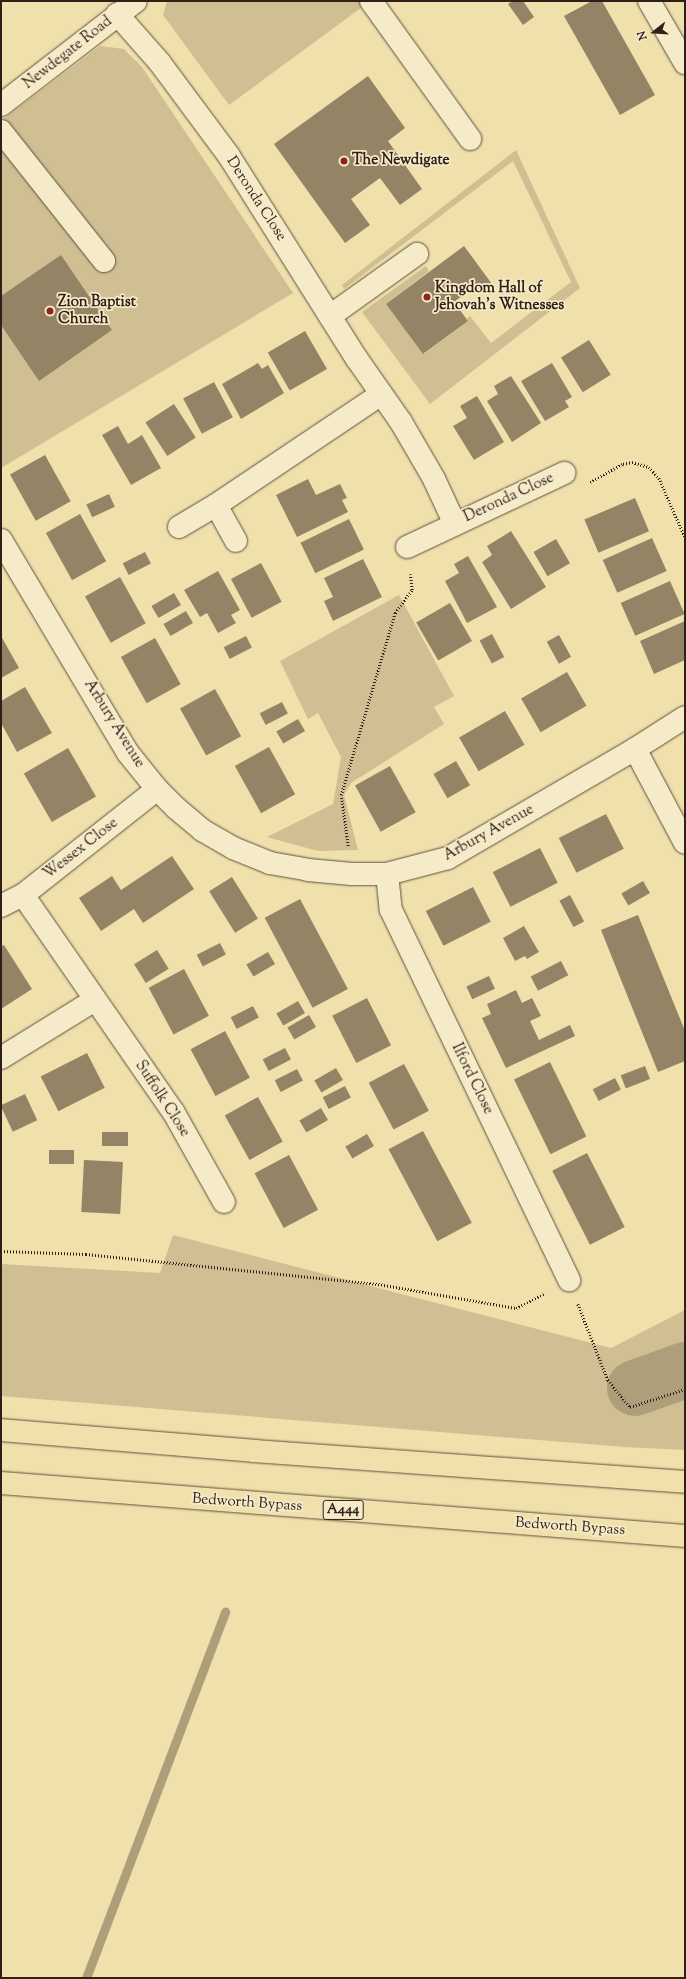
<!DOCTYPE html>
<style>
body{margin:0}
#map{position:relative;width:686px;height:1979px;overflow:hidden;background:#efe0ac;font-family:"Sorts Mill Goudy",serif}
div>[style]{position:absolute}
.green>*{inset:0;background:#cfbf93}
.stream>*{height:9px;margin:-4.5px;padding:0 4.5px;transform-origin:4.5px;border-radius:4.5px;background:#ae9f7a}
.river>*{height:56px;margin:-28px;padding:0 28px;transform-origin:28px;border-radius:28px;background:#ae9f7a}
.building>*{inset:0;background:#948465;transform-origin:0 0}
.path>*{height:2.5px;margin-top:-1.25px;transform-origin:0;background:repeating-linear-gradient(90deg,#312018 0 1px,transparent 0 3px)}
.roads{filter:drop-shadow(0 0 1px #60503d) drop-shadow(0 0 1px #60503d)}
.minor>*{height:22px;margin:-11px;padding:0 11px;transform-origin:11px;border-radius:11px;background:#f5ebc9}
.highway>*{height:22px;margin:-11px;padding:0 11px;transform-origin:11px;border-radius:11px;background:#efe0ac}
.dots>*{width:11px;height:11px;translate:-50% -50%;box-sizing:border-box;border:2px solid #f5ebc9;border-radius:50%}
span{translate:-50% -50%;white-space:nowrap;text-align:center;line-height:1.15;-webkit-text-stroke:3.5px #f5ebc9;paint-order:stroke}
.shield-label span{padding:1px 3px;background:#f5ebc9;border:1px solid;border-radius:3px;-webkit-text-stroke-width:0}
.shield-label{font-size:14px;color:#312018;font-weight:700}
.street-label{font-size:15px;color:#312018}
.poi-label{font-size:15px;color:#312018;font-weight:700}
.left{translate:0 -50%;text-align:left}
.frame{position:absolute;inset:0;border:2px solid #312018;pointer-events:none}
.north{position:absolute;left:634px;top:12px;width:40px;height:40px;-webkit-text-stroke:3px #f5ebc9;paint-order:stroke;rotate:253deg;font-size:11px;font-weight:700;line-height:16px;text-align:center;color:#312018}
.north::after{content:'';display:block;margin:auto;width:14px;height:18px;background:#312018;clip-path:polygon(50% 0,100% 100%,50% 72%,0 100%)}
</style>
<div id="map">
<div class="green">
<i style="clip-path:polygon(167px 1px,368px 1px,369px 2px,229px 105px,163px 15px)"></i>
<i style="clip-path:polygon(100px 46px,124px 49px,142px 67px,293px 293px,1px 468px,1px 121px)"></i>
<i style="clip-path:polygon(516px 150px,580px 288px,430px 404px,362px 312px,426px 266px,429px 271px,386px 304px,424px 354px,468px 321px,467px 318px,470px 316px,491px 343px,571px 282px,513px 161px,344px 289px,342px 285px)"></i>
<i style="clip-path:polygon(399px 595px,454px 696px,434px 707px,444px 724px,351px 783px,344px 795px,358px 850px,318px 851px,267px 837px,333px 804px,341px 757px,318px 713px,308px 719px,280px 661px)"></i>
<i style="clip-path:polygon(173px 1235px,611px 1348px,685px 1310px,685px 1450px,624px 1447px,1px 1396px,1px 1264px,160px 1273px)"></i>
</div>
<div class="stream">
<i style="left:86px;top:1978px;width:392px;rotate:-69.2deg"></i>
</div>
<div class="river">
<i style="left:635px;top:1388px;width:53px;rotate:-19.8deg"></i>
</div>
<div class="building">
<i style="clip-path:polygon(513px 1px,523px 1px,534px 17px,523px 25px,508px 4px)"></i>
<i style="clip-path:polygon(592px 1px,602px 1px,655px 95px,620px 115px,564px 16px)"></i>
<i style="clip-path:polygon(368px 76px,405px 128px,388px 141px,422px 189px,400px 205px,380px 178px,351px 199px,370px 225px,345px 243px,274px 144px)"></i>
<i style="clip-path:polygon(464px 246px,492px 284px,480px 293px,475px 286px,454px 302px,468px 321px,423px 354px,386px 304px)"></i>
<i style="clip-path:polygon(61px 255px,112px 330px,39px 381px,1px 325px,1px 296px)"></i>
<i style="left:305px;top:331px;width:44px;height:43px;rotate:60deg"></i>
<i style="left:589px;top:340px;width:41px;height:33px;rotate:58deg"></i>
<i style="clip-path:polygon(258px 363px,262px 369px,268px 365px,284px 393px,241px 419px,222px 384px)"></i>
<i style="clip-path:polygon(552px 363px,572px 397px,565px 401px,569px 407px,545px 421px,521px 381px)"></i>
<i style="clip-path:polygon(511px 376px,541px 423px,512px 442px,487px 401px,498px 394px,494px 386px)"></i>
<i style="left:214px;top:382px;width:40px;height:35px;rotate:62deg"></i>
<i style="clip-path:polygon(477px 396px,504px 442px,474px 460px,453px 426px,467px 418px,460px 406px)"></i>
<i style="left:174px;top:404px;width:40px;height:34px;rotate:57deg"></i>
<i style="clip-path:polygon(118px 426px,128px 444px,142px 435px,161px 468px,131px 485px,102px 435px)"></i>
<i style="left:45px;top:455px;width:53px;height:40px;rotate:61deg"></i>
<i style="clip-path:polygon(308px 479px,316px 495px,340px 484px,347px 498px,342px 500px,348px 512px,297px 537px,276px 495px)"></i>
<i style="left:109px;top:494px;width:14px;height:25px;rotate:65deg"></i>
<i style="left:635px;top:498px;width:36px;height:55px;rotate:67deg"></i>
<i style="left:80px;top:514px;width:54px;height:39px;rotate:61deg"></i>
<i style="left:349px;top:519px;width:34px;height:54px;rotate:64deg"></i>
<i style="clip-path:polygon(511px 531px,546px 587px,511px 609px,482px 562px,492px 555px,487px 546px)"></i>
<i style="left:652px;top:538px;width:36px;height:54px;rotate:66deg"></i>
<i style="left:556px;top:539px;width:28px;height:26px;rotate:60deg"></i>
<i style="left:145px;top:552px;width:13px;height:25px;rotate:63deg"></i>
<i style="clip-path:polygon(468px 556px,497px 607px,467px 623px,445px 581px,459px 573px,454px 564px)"></i>
<i style="clip-path:polygon(363px 559px,382px 597px,333px 621px,324px 601px,333px 597px,324px 578px)"></i>
<i style="left:261px;top:563px;width:44px;height:34px;rotate:62deg"></i>
<i style="clip-path:polygon(218px 571px,240px 610px,231px 615px,236px 623px,218px 633px,207px 613px,200px 617px,184px 590px)"></i>
<i style="left:120px;top:577px;width:53px;height:40px;rotate:61deg"></i>
<i style="left:670px;top:581px;width:36px;height:54px;rotate:66deg"></i>
<i style="left:174px;top:593px;width:14px;height:26px;rotate:60deg"></i>
<i style="left:450px;top:603px;width:44px;height:39px;rotate:60deg"></i>
<i style="left:186px;top:611px;width:14px;height:26px;rotate:60deg"></i>
<i style="clip-path:polygon(685px 621px,685px 660px,654px 674px,640px 641px)"></i>
<i style="left:492px;top:634px;width:26px;height:14px;rotate:62deg"></i>
<i style="left:559px;top:635px;width:25px;height:14px;rotate:61deg"></i>
<i style="clip-path:polygon(1px 636px,19px 668px,1px 678px)"></i>
<i style="left:246px;top:636px;width:13px;height:25px;rotate:63deg"></i>
<i style="left:155px;top:638px;width:53px;height:39px;rotate:61deg"></i>
<i style="left:567px;top:672px;width:39px;height:53px;rotate:60deg"></i>
<i style="clip-path:polygon(25px 687px,52px 733px,17px 752px,1px 723px,1px 701px)"></i>
<i style="left:215px;top:689px;width:54px;height:40px;rotate:61deg"></i>
<i style="left:282px;top:702px;width:13px;height:25px;rotate:63deg"></i>
<i style="left:505px;top:711px;width:39px;height:53px;rotate:60deg"></i>
<i style="left:298px;top:719px;width:14px;height:25px;rotate:60deg"></i>
<i style="left:269px;top:747px;width:54px;height:39px;rotate:61deg"></i>
<i style="left:68px;top:748px;width:56px;height:51px;rotate:60deg"></i>
<i style="left:456px;top:761px;width:28px;height:26px;rotate:60deg"></i>
<i style="left:390px;top:766px;width:53px;height:40px;rotate:61deg"></i>
<i style="left:606px;top:814px;width:39px;height:53px;rotate:63deg"></i>
<i style="left:540px;top:848px;width:39px;height:53px;rotate:63deg"></i>
<i style="clip-path:polygon(172px 856px,194px 889px,143px 923px,134px 909px,101px 931px,79px 898px,112px 876px,121px 890px)"></i>
<i style="left:232px;top:877px;width:49px;height:27px;rotate:58deg"></i>
<i style="left:643px;top:881px;width:14px;height:25px;rotate:60deg"></i>
<i style="left:473px;top:887px;width:39px;height:53px;rotate:63deg"></i>
<i style="left:570px;top:895px;width:30px;height:12px;rotate:62deg"></i>
<i style="left:300px;top:899px;width:102px;height:40px;rotate:62deg"></i>
<i style="clip-path:polygon(638px 915px,685px 1031px,685px 1061px,658px 1072px,601px 930px)"></i>
<i style="clip-path:polygon(524px 926px,539px 952px,527px 959px,525px 956px,515px 961px,503px 938px)"></i>
<i style="left:220px;top:943px;width:13px;height:26px;rotate:63deg"></i>
<i style="clip-path:polygon(4px 945px,32px 989px,1px 1009px,1px 946px)"></i>
<i style="left:157px;top:950px;width:22px;height:27px;rotate:58deg"></i>
<i style="left:268px;top:952px;width:14px;height:25px;rotate:60deg"></i>
<i style="left:561px;top:961px;width:16px;height:34px;rotate:63deg"></i>
<i style="left:184px;top:969px;width:53px;height:40px;rotate:62deg"></i>
<i style="left:489px;top:976px;width:14px;height:25px;rotate:65deg"></i>
<i style="clip-path:polygon(516px 990px,522px 1003px,532px 998px,541px 1016px,530px 1021px,539px 1040px,570px 1025px,575px 1036px,506px 1068px,482px 1018px,491px 1014px,487px 1004px)"></i>
<i style="left:367px;top:998px;width:53px;height:39px;rotate:63deg"></i>
<i style="left:298px;top:1001px;width:14px;height:25px;rotate:60deg"></i>
<i style="left:253px;top:1006px;width:13px;height:25px;rotate:63deg"></i>
<i style="left:309px;top:1015px;width:14px;height:25px;rotate:60deg"></i>
<i style="left:225px;top:1031px;width:53px;height:39px;rotate:62deg"></i>
<i style="left:285px;top:1048px;width:13px;height:25px;rotate:63deg"></i>
<i style="left:87px;top:1053px;width:39px;height:52px;rotate:63deg"></i>
<i style="left:550px;top:1062px;width:83px;height:40px;rotate:64deg"></i>
<i style="left:404px;top:1064px;width:53px;height:40px;rotate:62deg"></i>
<i style="left:645px;top:1066px;width:14px;height:26px;rotate:69deg"></i>
<i style="left:336px;top:1068px;width:14px;height:25px;rotate:60deg"></i>
<i style="left:297px;top:1069px;width:13px;height:25px;rotate:63deg"></i>
<i style="left:615px;top:1078px;width:13px;height:25px;rotate:63deg"></i>
<i style="left:345px;top:1086px;width:13px;height:25px;rotate:63deg"></i>
<i style="left:25px;top:1094px;width:29px;height:27px;rotate:65deg"></i>
<i style="left:258px;top:1097px;width:51px;height:38px;rotate:61deg"></i>
<i style="left:321px;top:1108px;width:14px;height:25px;rotate:60deg"></i>
<i style="left:423px;top:1131px;width:104px;height:39px;rotate:62deg"></i>
<i style="left:102px;top:1132px;width:26px;height:14px"></i>
<i style="left:367px;top:1134px;width:14px;height:25px;rotate:60deg"></i>
<i style="left:49px;top:1150px;width:25px;height:14px"></i>
<i style="left:587px;top:1153px;width:83px;height:39px;rotate:63deg"></i>
<i style="left:289px;top:1155px;width:62px;height:39px;rotate:62deg"></i>
<i style="left:84px;top:1160px;width:39px;height:52px;rotate:3deg"></i>
</div>
<div class="path">
<i style="left:590px;top:482px;width:38px;rotate:-29deg"></i>
<i style="left:623px;top:464px;width:9px;rotate:-13deg"></i>
<i style="left:632px;top:462px;width:18px;rotate:16deg"></i>
<i style="left:649px;top:467px;width:15px;rotate:48deg"></i>
<i style="left:659px;top:478px;width:64px;rotate:66.2deg"></i>
<i style="left:348px;top:846px;width:51px;rotate:-97.8deg"></i>
<i style="left:341px;top:795px;width:190px;rotate:-73.5deg"></i>
<i style="left:395px;top:613px;width:29px;rotate:-54deg"></i>
<i style="left:412px;top:590px;width:16px;rotate:-97deg"></i>
<i style="left:1px;top:1251px;width:85px;rotate:2deg"></i>
<i style="left:86px;top:1254px;width:300px;rotate:5.9deg"></i>
<i style="left:384px;top:1285px;width:134px;rotate:9.9deg"></i>
<i style="left:516px;top:1308px;width:33px;rotate:-27deg"></i>
<i style="left:578px;top:1304px;width:82px;rotate:68.5deg"></i>
<i style="left:608px;top:1380px;width:35px;rotate:51deg"></i>
<i style="left:630px;top:1407px;width:58px;rotate:-18.1deg"></i>
</div>
<div class="roads">
<div class="minor">
<i style="left:371px;top:1px;width:170px;rotate:54.3deg"></i>
<i style="left:649px;top:1px;width:72px;rotate:59.9deg"></i>
<i style="left:117px;top:14px;width:65px;rotate:48.7deg"></i>
<i style="left:160px;top:63px;width:116px;rotate:53.4deg"></i>
<i style="left:229px;top:156px;width:240px;rotate:57.8deg"></i>
<i style="left:357px;top:359px;width:77px;rotate:55.1deg"></i>
<i style="left:401px;top:422px;width:66px;rotate:59.9deg"></i>
<i style="left:434px;top:479px;width:50px;rotate:65deg"></i>
<i style="left:1px;top:105px;width:170px;rotate:-37.6deg"></i>
<i style="left:1px;top:131px;width:166px;rotate:51.6deg"></i>
<i style="left:330px;top:316px;width:107px;rotate:-35.5deg"></i>
<i style="left:216px;top:505px;width:41px;rotate:60.9deg"></i>
<i style="left:179px;top:527px;width:43px;rotate:-30.7deg"></i>
<i style="left:216px;top:505px;width:199px;rotate:-33.9deg"></i>
<i style="left:1px;top:540px;width:248px;rotate:59.2deg"></i>
<i style="left:128px;top:753px;width:46px;rotate:51.1deg"></i>
<i style="left:157px;top:789px;width:27px;rotate:45deg"></i>
<i style="left:176px;top:808px;width:34px;rotate:40deg"></i>
<i style="left:202px;top:830px;width:36px;rotate:30deg"></i>
<i style="left:233px;top:848px;width:40px;rotate:22deg"></i>
<i style="left:270px;top:863px;width:39px;rotate:10deg"></i>
<i style="left:308px;top:870px;width:44px;rotate:5.2deg"></i>
<i style="left:352px;top:874px;width:35px"></i>
<i style="left:387px;top:874px;width:63px;rotate:-14.7deg"></i>
<i style="left:448px;top:858px;width:216px;rotate:-30.2deg"></i>
<i style="left:635px;top:749px;width:59px;rotate:-32.6deg"></i>
<i style="left:407px;top:547px;width:174px;rotate:-25.2deg"></i>
<i style="left:635px;top:749px;width:106px;rotate:62deg"></i>
<i style="left:387px;top:874px;width:36px;rotate:84deg"></i>
<i style="left:391px;top:910px;width:411px;rotate:64.3deg"></i>
<i style="left:23px;top:895px;width:265px;rotate:55.3deg"></i>
<i style="left:174px;top:1113px;width:102px;rotate:60.7deg"></i>
<i style="left:1px;top:906px;width:25px;rotate:-27deg"></i>
<i style="left:23px;top:895px;width:171px;rotate:-38.3deg"></i>
<i style="left:1px;top:1058px;width:110px;rotate:-31.7deg"></i>
</div>
<div class="highway">
<i style="left:1px;top:1430px;width:254px;rotate:4.7deg"></i>
<i style="left:254px;top:1451px;width:432px;rotate:4.1deg"></i>
<i style="left:1px;top:1483px;width:686px;rotate:4.43deg"></i>
</div>
</div>
<div class="dots">
<i style="left:344px;top:161px;background:#8f2418"></i>
<i style="left:427px;top:297px;background:#8f2418"></i>
<i style="left:50px;top:311px;background:#8f2418"></i>
</div>
<div class="shield-label">
<span style="left:343px;top:1510px">A444</span>
</div>
<div class="street-label">
<span style="left:68px;top:53px;rotate:-38deg">Newdegate Road</span>
<span style="left:256px;top:199px;rotate:57deg">Deronda Close</span>
<span style="left:509px;top:498px;rotate:-25deg">Deronda Close</span>
<span style="left:114px;top:724px;rotate:58deg">Arbury Avenue</span>
<span style="left:489px;top:833px;rotate:-29deg">Arbury Avenue</span>
<span style="left:81px;top:849px;rotate:-38deg">Wessex Close</span>
<span style="left:472px;top:1079px;rotate:64deg">Ilford Close</span>
<span style="left:162px;top:1099px;rotate:57deg">Suffolk Close</span>
<span style="left:247px;top:1503px;rotate:4deg">Bedworth Bypass</span>
<span style="left:570px;top:1527px;rotate:4deg">Bedworth Bypass</span>
</div>
<div class="poi-label">
<span class="left" style="left:352px;top:161px">The Newdigate</span>
<span class="left" style="left:435px;top:297px">Kingdom Hall of<br>Jehovah's Witnesses</span>
<span class="left" style="left:58px;top:311px">Zion Baptist<br>Church</span>
</div>
<div class="frame"></div>
<div class="north">N</div>
</div>
